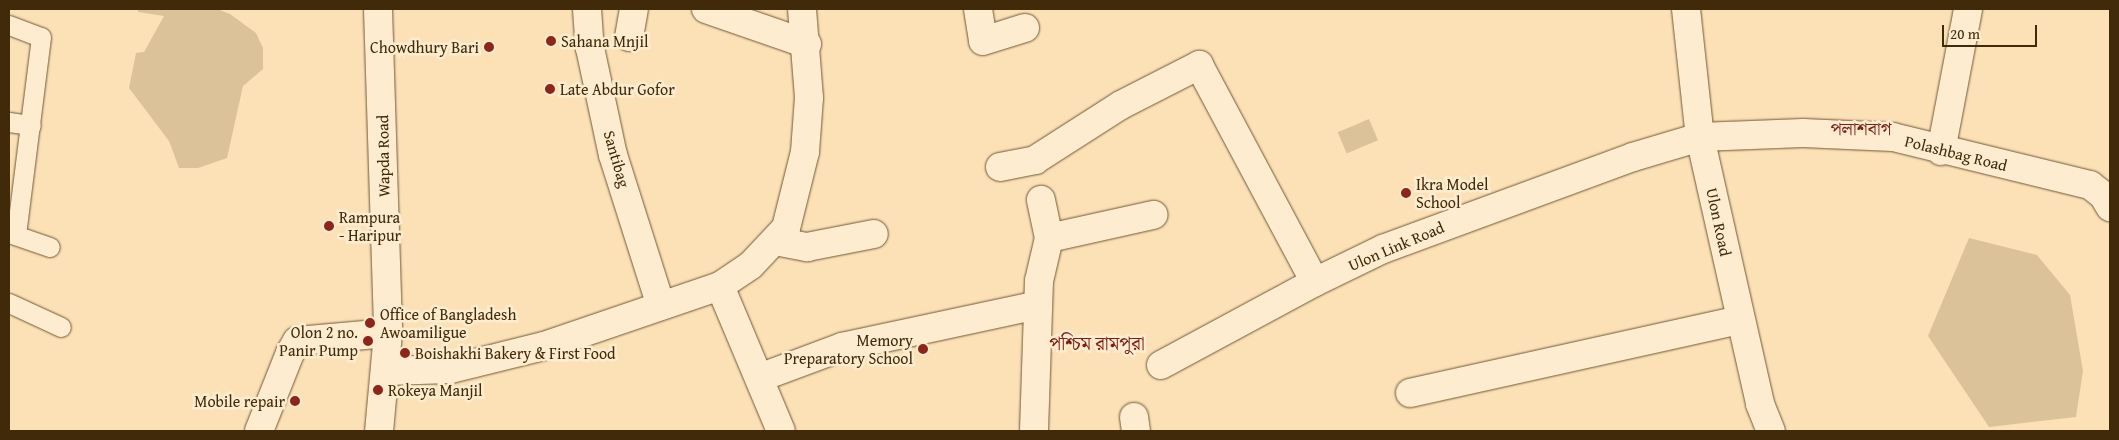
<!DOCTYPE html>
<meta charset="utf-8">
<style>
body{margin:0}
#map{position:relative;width:2119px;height:440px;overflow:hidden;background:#fce1b7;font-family:"Gentium Book Plus","Noto Serif Bengali",serif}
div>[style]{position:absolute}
.green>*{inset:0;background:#dcc299;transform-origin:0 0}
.roads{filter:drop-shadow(0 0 1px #705834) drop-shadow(0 0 1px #705834)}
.lane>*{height:19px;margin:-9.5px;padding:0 9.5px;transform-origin:9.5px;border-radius:9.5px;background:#fdecd0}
.street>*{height:28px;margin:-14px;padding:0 14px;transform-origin:14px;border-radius:14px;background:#fdecd0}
.secondary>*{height:28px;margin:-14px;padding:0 14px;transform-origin:14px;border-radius:14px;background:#fdecd0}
.dots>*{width:14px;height:14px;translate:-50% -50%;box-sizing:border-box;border:2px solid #fdecd0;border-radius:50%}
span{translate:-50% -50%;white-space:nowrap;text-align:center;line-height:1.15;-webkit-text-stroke:5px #fdecd0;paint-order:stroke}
.poi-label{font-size:16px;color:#412a09}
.left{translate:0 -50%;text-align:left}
.right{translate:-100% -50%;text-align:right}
.street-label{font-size:16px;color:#412a09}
.neighbourhood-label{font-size:18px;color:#7a1f14}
.quarter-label{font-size:19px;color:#7a1f14}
.frame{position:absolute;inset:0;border:10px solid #412a09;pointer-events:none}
.scale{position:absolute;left:1942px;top:25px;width:95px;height:22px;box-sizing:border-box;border:2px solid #412a09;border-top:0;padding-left:6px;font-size:15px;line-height:18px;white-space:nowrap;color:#412a09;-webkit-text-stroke:4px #fdecd0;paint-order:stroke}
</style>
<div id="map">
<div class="green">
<i style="clip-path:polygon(138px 9px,217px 9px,230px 14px,256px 33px,263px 48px,263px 69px,243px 86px,227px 158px,198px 168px,179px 168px,169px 141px,129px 88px,136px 53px,144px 52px,164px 16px,138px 12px)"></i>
<i style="left:1369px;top:119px;width:23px;height:34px;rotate:67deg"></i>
<i style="clip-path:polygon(1969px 238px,2037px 255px,2070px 295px,2083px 371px,2076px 417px,1989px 427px,1928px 336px)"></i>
</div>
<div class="roads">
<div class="lane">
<i style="left:9px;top:25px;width:34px;rotate:21deg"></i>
<i style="left:41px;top:37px;width:199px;rotate:97.2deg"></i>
<i style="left:9px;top:122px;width:22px;rotate:8deg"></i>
<i style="left:9px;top:233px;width:43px;rotate:18.9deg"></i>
<i style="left:9px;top:303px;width:57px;rotate:24.8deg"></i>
</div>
<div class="street">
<i style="left:587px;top:9px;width:39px;rotate:86deg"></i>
<i style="left:590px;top:48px;width:109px;rotate:77.9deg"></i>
<i style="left:613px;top:155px;width:158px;rotate:72.4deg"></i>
<i style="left:706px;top:9px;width:107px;rotate:19.1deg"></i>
<i style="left:978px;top:9px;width:32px;rotate:81deg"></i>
<i style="left:983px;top:41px;width:44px;rotate:-17.2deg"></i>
<i style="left:1686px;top:9px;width:129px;rotate:83.8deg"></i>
<i style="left:1700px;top:137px;width:274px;rotate:77.3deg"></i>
<i style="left:1760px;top:404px;width:29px;rotate:68deg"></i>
<i style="left:629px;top:37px;width:28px;rotate:-80deg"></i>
<i style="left:1941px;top:151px;width:145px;rotate:-79.2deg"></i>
<i style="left:1000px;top:167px;width:36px;rotate:-11deg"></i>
<i style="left:1035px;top:160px;width:102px;rotate:-32.6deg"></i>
<i style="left:1121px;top:105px;width:88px;rotate:-27.1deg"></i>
<i style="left:1199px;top:65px;width:246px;rotate:61.9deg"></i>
<i style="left:1049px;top:238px;width:107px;rotate:-12.5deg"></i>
<i style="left:775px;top:241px;width:33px;rotate:11deg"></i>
<i style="left:807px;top:247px;width:68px;rotate:-11deg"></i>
<i style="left:720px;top:286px;width:157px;rotate:67.2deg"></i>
<i style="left:1161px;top:365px;width:175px;rotate:-28.3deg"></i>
<i style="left:1315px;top:282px;width:76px;rotate:-25.9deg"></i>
<i style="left:1383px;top:249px;width:266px;rotate:-20.2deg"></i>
<i style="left:1633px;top:157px;width:70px;rotate:-16.6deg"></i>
<i style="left:1700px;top:137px;width:103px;rotate:-2.2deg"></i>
<i style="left:1803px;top:133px;width:90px;rotate:2.5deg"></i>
<i style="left:1893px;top:137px;width:203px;rotate:13.7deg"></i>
<i style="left:2090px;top:185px;width:16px;rotate:38deg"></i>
<i style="left:2103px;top:195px;width:14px;rotate:60deg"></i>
<i style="left:387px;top:371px;width:64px;rotate:-1.8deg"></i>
<i style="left:451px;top:369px;width:96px;rotate:-13.9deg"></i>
<i style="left:544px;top:346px;width:186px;rotate:-18.8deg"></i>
<i style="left:720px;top:286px;width:37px;rotate:-34deg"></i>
<i style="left:751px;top:265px;width:51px;rotate:-46.6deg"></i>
<i style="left:786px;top:228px;width:78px;rotate:-76deg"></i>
<i style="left:805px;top:152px;width:54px;rotate:-85.8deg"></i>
<i style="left:809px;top:98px;width:89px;rotate:-94.5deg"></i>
<i style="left:759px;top:378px;width:89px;rotate:-20.5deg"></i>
<i style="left:842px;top:347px;width:200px;rotate:-12.1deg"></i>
<i style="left:1410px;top:393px;width:338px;rotate:-12.5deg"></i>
<i style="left:1134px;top:417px;width:14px;rotate:82deg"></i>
<i style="left:259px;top:431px;width:84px;rotate:-68.3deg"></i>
<i style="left:290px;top:353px;width:14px;rotate:-60deg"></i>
<i style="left:297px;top:341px;width:91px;rotate:-5deg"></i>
<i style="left:1034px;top:431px;width:150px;rotate:-88.1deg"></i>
<i style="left:1039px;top:281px;width:44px;rotate:-76.9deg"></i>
<i style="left:1049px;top:238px;width:39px;rotate:-102deg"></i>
</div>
<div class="secondary">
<i style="left:378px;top:9px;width:324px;rotate:88.2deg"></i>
<i style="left:388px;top:333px;width:98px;rotate:95.2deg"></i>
</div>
</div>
<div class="dots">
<i style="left:551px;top:41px;background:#8f2418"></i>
<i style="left:489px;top:47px;background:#8f2418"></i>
<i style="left:550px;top:89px;background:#8f2418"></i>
<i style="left:1406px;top:193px;background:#8f2418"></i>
<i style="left:329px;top:226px;background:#8f2418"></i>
<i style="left:370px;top:323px;background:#8f2418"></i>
<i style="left:368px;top:341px;background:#8f2418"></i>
<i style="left:923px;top:349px;background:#8f2418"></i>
<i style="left:405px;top:353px;background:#8f2418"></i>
<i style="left:378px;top:390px;background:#8f2418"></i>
<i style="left:295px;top:401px;background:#8f2418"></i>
</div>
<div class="poi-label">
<span class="left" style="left:561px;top:41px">Sahana Mnjil</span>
<span class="right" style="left:479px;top:47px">Chowdhury Bari</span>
<span class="left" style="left:560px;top:89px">Late Abdur Gofor</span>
<span class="left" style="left:1416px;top:193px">Ikra Model<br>School</span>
<span class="left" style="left:339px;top:226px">Rampura<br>- Haripur</span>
<span class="left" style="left:380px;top:323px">Office of Bangladesh<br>Awoamiligue</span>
<span class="right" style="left:358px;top:341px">Olon 2 no.<br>Panir Pump</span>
<span class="right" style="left:913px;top:349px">Memory<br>Preparatory School</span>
<span class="left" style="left:415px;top:353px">Boishakhi Bakery &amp; First Food</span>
<span class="left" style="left:388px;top:390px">Rokeya Manjil</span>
<span class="right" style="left:285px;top:401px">Mobile repair</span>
</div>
<div class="street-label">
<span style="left:1956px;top:153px;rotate:14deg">Polashbag Road</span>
<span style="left:383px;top:156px;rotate:-91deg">Wapda Road</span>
<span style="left:617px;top:159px;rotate:74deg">Santibag</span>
<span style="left:1719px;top:222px;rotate:78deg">Ulon Road</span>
<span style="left:1396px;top:246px;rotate:-23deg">Ulon Link Road</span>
</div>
<div class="neighbourhood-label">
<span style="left:1861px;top:129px">পলাশবাগ</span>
</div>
<div class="quarter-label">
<span style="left:1097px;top:344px">পশ্চিম রামপুরা</span>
</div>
<div class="frame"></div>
<div class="scale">20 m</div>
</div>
